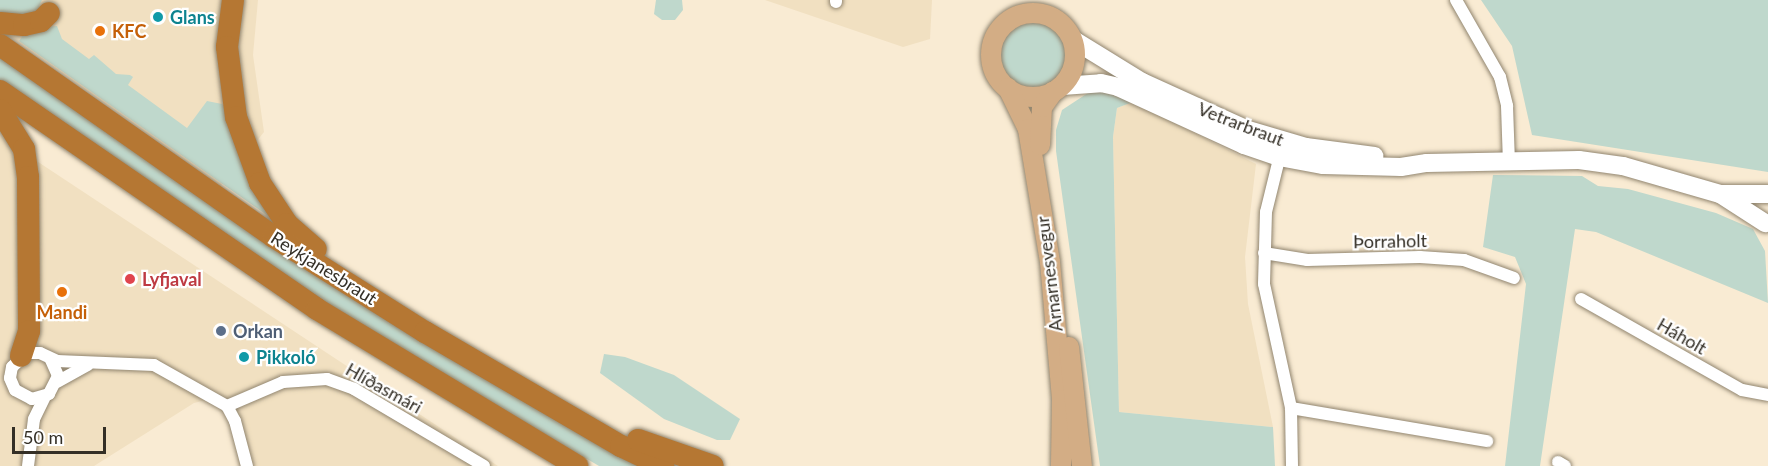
<!DOCTYPE html>
<meta charset="utf-8">
<style>
body{margin:0}
#map{position:relative;width:1768px;height:466px;overflow:hidden;background:#f9ebd3;font-family:Lato,sans-serif}
div>[style]{position:absolute}
.built>*{inset:0;background:#f1e0c1}
.green>*{inset:0;background:#bfd8cc}
.round{border-radius:50%}
.roads{filter:drop-shadow(0 0 2px #91856f) drop-shadow(0 0 2px #91856f)}
.street>*{height:12px;margin:-6px;padding:0 6px;transform-origin:6px;border-radius:6px;background:#fff}
.secondary>*{height:18px;margin:-9px;padding:0 9px;transform-origin:9px;border-radius:9px;background:#fff}
.primary>*{height:20px;margin:-10px;padding:0 10px;transform-origin:10px;border-radius:10px;background:#d3ad85}
.primary>.ring{margin:-10px;padding:0;box-sizing:content-box;background:none;border:20px solid #d3ad85;border-radius:50%}
.highway>*{height:22px;margin:-11px;padding:0 11px;transform-origin:11px;border-radius:11px;background:#b57733}
.dots>*{width:16px;height:16px;translate:-50% -50%;box-sizing:border-box;border:3px solid #fff;border-radius:50%}
span{translate:-50% -50%;white-space:nowrap;text-align:center;line-height:1.15;-webkit-text-stroke:4.5px #fff;paint-order:stroke}
.culture-label{font-size:18px;color:#0d838f;font-weight:700}
.left{translate:0 -50%;text-align:left}
.food-label{font-size:18px;color:#c56008;font-weight:700}
.street-label{font-size:18px;color:#342f26}
.health-label{font-size:18px;color:#be3a42;font-weight:700}
.service-label{font-size:18px;color:#4e5e75;font-weight:700}
.scale{position:absolute;left:12px;top:427px;width:94px;height:27px;box-sizing:border-box;border:3px solid #342f26;border-top:0;padding-left:8px;font-size:18px;line-height:21px;white-space:nowrap;color:#342f26;-webkit-text-stroke:4px #fff;paint-order:stroke}
</style>
<div id="map">
<div class="built">
<i style="clip-path:polygon(0 0,258px 0,253px 55px,264px 132px,221px 186px,0 29px)"></i>
<i style="clip-path:polygon(765px 0,932px 0,930px 39px,903px 47px)"></i>
<i style="clip-path:polygon(1133px 102px,1256px 164px,1245px 257px,1248px 304px,1273px 427px,1119px 412px,1113px 137px,1117px 108px)"></i>
<i style="clip-path:polygon(0 128px,17px 148px,498px 466px,240px 466px,229px 422px,219px 407px,206px 400px,194px 403px,94px 466px,0 466px)"></i>
</div>
<div class="green">
<i style="clip-path:polygon(0 0,42px 0,39px 6px,46px 11px,44px 14px,0 14px)"></i>
<i style="clip-path:polygon(656px 0,682px 0,683px 10px,675px 20px,662px 20px,654px 14px)"></i>
<i style="clip-path:polygon(1481px 0,1768px 0,1768px 172px,1532px 135px,1512px 46px)"></i>
<i class="round" style="left:1000px;top:23px;width:66px;height:66px"></i>
<i style="clip-path:polygon(57px 26px,62px 39px,89px 59px,94px 55px,116px 74px,130px 75px,133px 77px,128px 85px,187px 128px,207px 101px,222px 104px,232px 114px,271px 218px,19px 41px,28px 28px)"></i>
<i style="clip-path:polygon(0 55px,648px 466px,599px 466px,361px 326px,0 82px)"></i>
<i style="clip-path:polygon(1094px 89px,1133px 102px,1117px 108px,1113px 137px,1119px 412px,1273px 427px,1275px 466px,1100px 466px,1056px 151px,1056px 130px,1062px 110px)"></i>
<i style="clip-path:polygon(1493px 175px,1582px 176px,1598px 186px,1628px 189px,1716px 213px,1753px 229px,1765px 251px,1768px 303px,1596px 232px,1575px 229px,1540px 466px,1505px 466px,1526px 284px,1515px 257px,1483px 247px)"></i>
<i style="clip-path:polygon(604px 354px,625px 357px,674px 375px,740px 419px,730px 440px,717px 440px,664px 419px,600px 373px)"></i>
</div>
<div class="roads">
<div class="street">
<i style="left:836px;top:0;width:2px;rotate:90deg"></i>
<i style="left:1456px;top:0;width:89px;rotate:60.3deg"></i>
<i style="left:1500px;top:77px;width:30px;rotate:76deg"></i>
<i style="left:1507px;top:106px;width:56px;rotate:88deg"></i>
<i style="left:1281px;top:151px;width:63px;rotate:103.8deg"></i>
<i style="left:1266px;top:212px;width:72px;rotate:91.6deg"></i>
<i style="left:1264px;top:284px;width:127px;rotate:77.7deg"></i>
<i style="left:1291px;top:408px;width:58px;rotate:89deg"></i>
<i style="left:1264px;top:253px;width:44px;rotate:9.2deg"></i>
<i style="left:1307px;top:260px;width:113px;rotate:-1.5deg"></i>
<i style="left:1420px;top:257px;width:44px;rotate:3.9deg"></i>
<i style="left:1464px;top:260px;width:53px;rotate:19.8deg"></i>
<i style="left:1581px;top:299px;width:185px;rotate:29.5deg"></i>
<i style="left:1742px;top:390px;width:26px;rotate:11deg"></i>
<i style="left:51px;top:360px;width:17px;rotate:66deg"></i>
<i style="left:58px;top:376px;width:20px;rotate:117deg"></i>
<i style="left:49px;top:394px;width:18px;rotate:164deg"></i>
<i style="left:32px;top:399px;width:19px;rotate:-152deg"></i>
<i style="left:15px;top:390px;width:13px;rotate:-113deg"></i>
<i style="left:10px;top:378px;width:11px;rotate:-80deg"></i>
<i style="left:12px;top:367px;width:21px;rotate:-43deg"></i>
<i style="left:27px;top:353px;width:13px"></i>
<i style="left:40px;top:353px;width:19px;rotate:25deg"></i>
<i style="left:57px;top:361px;width:97px;rotate:2.4deg"></i>
<i style="left:154px;top:365px;width:84px;rotate:29.3deg"></i>
<i style="left:227px;top:406px;width:17px;rotate:62deg"></i>
<i style="left:235px;top:421px;width:47px;rotate:75.1deg"></i>
<i style="left:57px;top:382px;width:35px;rotate:-29deg"></i>
<i style="left:227px;top:406px;width:61px;rotate:-23.2deg"></i>
<i style="left:283px;top:382px;width:44px;rotate:-3.9deg"></i>
<i style="left:327px;top:379px;width:29px;rotate:20deg"></i>
<i style="left:354px;top:389px;width:151px;rotate:30.6deg"></i>
<i style="left:1291px;top:408px;width:199px;rotate:9.6deg"></i>
<i style="left:1558px;top:462px;width:8px;rotate:30deg"></i>
<i style="left:28px;top:466px;width:47px;rotate:-82.7deg"></i>
<i style="left:34px;top:419px;width:25px;rotate:-64deg"></i>
</div>
<div class="secondary">
<i style="left:1072px;top:39px;width:82px;rotate:31.6deg"></i>
<i style="left:1142px;top:82px;width:116px;rotate:24.4deg"></i>
<i style="left:1248px;top:130px;width:60px;rotate:16.3deg"></i>
<i style="left:1306px;top:147px;width:69px;rotate:7.5deg"></i>
<i style="left:1062px;top:86px;width:39px;rotate:-4deg"></i>
<i style="left:1101px;top:83px;width:17px;rotate:13deg"></i>
<i style="left:1118px;top:87px;width:139px;rotate:24.7deg"></i>
<i style="left:1244px;top:145px;width:37px;rotate:19deg"></i>
<i style="left:1279px;top:157px;width:45px;rotate:10.3deg"></i>
<i style="left:1323px;top:165px;width:78px;rotate:1.5deg"></i>
<i style="left:1401px;top:167px;width:26px;rotate:-9deg"></i>
<i style="left:1427px;top:163px;width:152px;rotate:-1.1deg"></i>
<i style="left:1579px;top:160px;width:44px;rotate:7.8deg"></i>
<i style="left:1623px;top:166px;width:101px;rotate:16.1deg"></i>
<i style="left:1720px;top:194px;width:54px;rotate:32.8deg"></i>
<i style="left:1721px;top:194px;width:47px"></i>
</div>
<div class="primary">
<i class="ring" style="left:991px;top:13px;width:64px;height:64px"></i>
<i style="left:1008px;top:88px;width:46px;rotate:64deg"></i>
<i style="left:1028px;top:129px;width:135px;rotate:80.6deg"></i>
<i style="left:1050px;top:262px;width:139px;rotate:85deg"></i>
<i style="left:1062px;top:400px;width:66px;rotate:90.9deg"></i>
<i style="left:1040px;top:145px;width:38px;rotate:-87deg"></i>
<i style="left:1042px;top:107px;width:19px;rotate:-54deg"></i>
<i style="left:1069px;top:347px;width:120px;rotate:83.8deg"></i>
</div>
<div class="highway">
<i style="left:233px;top:0;width:47px;rotate:97.3deg"></i>
<i style="left:227px;top:47px;width:71px;rotate:82.7deg"></i>
<i style="left:236px;top:117px;width:70px;rotate:70deg"></i>
<i style="left:260px;top:183px;width:49px;rotate:56.6deg"></i>
<i style="left:287px;top:224px;width:38px;rotate:41deg"></i>
<i style="left:0;top:23px;width:24px;rotate:5deg"></i>
<i style="left:24px;top:25px;width:17px;rotate:-13deg"></i>
<i style="left:41px;top:21px;width:11px;rotate:-45deg"></i>
<i style="left:0;top:45px;width:335px;rotate:35deg"></i>
<i style="left:274px;top:237px;width:178px;rotate:32.2deg"></i>
<i style="left:425px;top:332px;width:227px;rotate:30.2deg"></i>
<i style="left:621px;top:446px;width:47px;rotate:25.5deg"></i>
<i style="left:0;top:91px;width:385px;rotate:34.5deg"></i>
<i style="left:317px;top:309px;width:304px;rotate:31.1deg"></i>
<i style="left:0;top:110px;width:46px;rotate:58.4deg"></i>
<i style="left:24px;top:149px;width:28px;rotate:82deg"></i>
<i style="left:28px;top:177px;width:154px;rotate:89.6deg"></i>
<i style="left:29px;top:331px;width:26px;rotate:108deg"></i>
<i style="left:638px;top:440px;width:79px;rotate:19.1deg"></i>
</div>
</div>
<div class="dots">
<i style="left:158px;top:17px;background:#0f9aa8"></i>
<i style="left:100px;top:31px;background:#e8710a"></i>
<i style="left:130px;top:279px;background:#e0444e"></i>
<i style="left:62px;top:292px;background:#e8710a"></i>
<i style="left:221px;top:331px;background:#5c6f8a"></i>
<i style="left:244px;top:357px;background:#0f9aa8"></i>
</div>
<div class="culture-label">
<span class="left" style="left:170px;top:17px">Glans</span>
<span class="left" style="left:256px;top:357px">Pikkoló</span>
</div>
<div class="food-label">
<span class="left" style="left:112px;top:31px">KFC</span>
<span style="left:62px;top:312px">Mandi</span>
</div>
<div class="street-label">
<span style="left:1241px;top:124px;rotate:21deg">Vetrarbraut</span>
<span style="left:1390px;top:241px;rotate:-1deg">Þorraholt</span>
<span style="left:324px;top:268px;rotate:32deg">Reykjanesbraut</span>
<span style="left:1049px;top:274px;rotate:-97deg">Arnarnesvegur</span>
<span style="left:1682px;top:336px;rotate:30deg">Háholt</span>
<span style="left:384px;top:388px;rotate:29deg">Hlíðasmári</span>
</div>
<div class="health-label">
<span class="left" style="left:142px;top:279px">Lyfjaval</span>
</div>
<div class="service-label">
<span class="left" style="left:233px;top:331px">Orkan</span>
</div>
<div class="scale">50 m</div>
</div>
